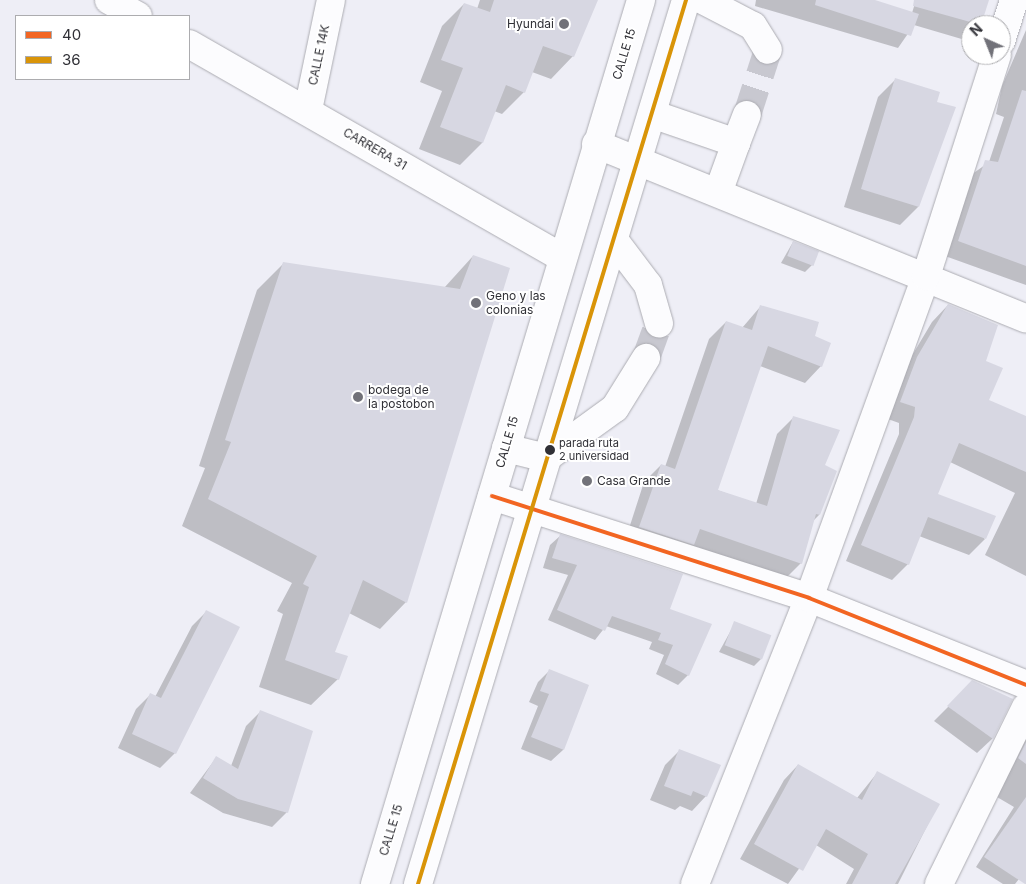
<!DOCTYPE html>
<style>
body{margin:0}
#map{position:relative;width:1026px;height:884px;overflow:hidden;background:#eeeef6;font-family:Inter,sans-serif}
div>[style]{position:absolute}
.shadow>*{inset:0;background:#0003}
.building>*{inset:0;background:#d7d7e2;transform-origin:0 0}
.minor-tunnel>*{height:28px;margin-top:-14px;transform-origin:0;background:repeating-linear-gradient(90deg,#c8c8d0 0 28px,transparent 0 42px)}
.roads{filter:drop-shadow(0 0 1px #acacb2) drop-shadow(0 0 1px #acacb2)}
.minor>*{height:28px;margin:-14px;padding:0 14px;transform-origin:14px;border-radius:14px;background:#fcfcfe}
.highway>*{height:28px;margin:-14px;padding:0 14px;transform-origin:14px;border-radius:14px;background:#fcfcfe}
.bus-1>*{height:4px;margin:-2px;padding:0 2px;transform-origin:2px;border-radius:2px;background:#f26522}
.bus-2>*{height:4px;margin:-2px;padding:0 2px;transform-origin:2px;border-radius:2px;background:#d99408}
.dots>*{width:14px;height:14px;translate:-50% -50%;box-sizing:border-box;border:2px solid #fff;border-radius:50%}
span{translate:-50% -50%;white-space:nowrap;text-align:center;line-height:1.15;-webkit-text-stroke:4px #fff;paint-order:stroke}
.bus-label{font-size:11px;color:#303036}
.left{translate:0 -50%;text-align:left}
.poi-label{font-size:12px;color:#303036}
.right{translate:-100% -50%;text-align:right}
.street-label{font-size:12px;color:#303036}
.legend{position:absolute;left:15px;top:15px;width:175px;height:65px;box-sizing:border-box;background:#fff;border:1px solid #acacaf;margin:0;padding:6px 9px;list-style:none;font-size:15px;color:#303036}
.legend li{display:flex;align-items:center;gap:10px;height:25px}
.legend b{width:25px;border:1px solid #acacaf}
.north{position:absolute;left:961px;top:15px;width:50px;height:50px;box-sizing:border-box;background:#fff;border:1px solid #acacaf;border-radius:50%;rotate:316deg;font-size:14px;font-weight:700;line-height:20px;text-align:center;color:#303036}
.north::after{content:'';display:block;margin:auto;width:18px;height:22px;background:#727279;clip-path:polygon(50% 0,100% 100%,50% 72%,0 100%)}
</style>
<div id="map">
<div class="shadow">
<i style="clip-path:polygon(480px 0,594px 0,573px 56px,551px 79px,532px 72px,524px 92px,502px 114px,494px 111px,482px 143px,460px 165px,419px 149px,442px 91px,420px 82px,442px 26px,464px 4px,477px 9px)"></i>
<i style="clip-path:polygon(756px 0,872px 0,912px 13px,916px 0,987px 3px,980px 25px,971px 25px,965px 40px,914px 25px,898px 48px,755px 6px)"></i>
<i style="clip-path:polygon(1026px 30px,1026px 285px,945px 256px,971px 175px,989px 162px,1004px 117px,996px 114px,1002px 86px)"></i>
<i style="clip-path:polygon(896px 79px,936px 102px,918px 207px,900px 225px,844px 207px,878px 97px)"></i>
<i style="clip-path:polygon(793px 242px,812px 265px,805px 272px,781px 263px)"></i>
<i style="clip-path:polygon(473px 256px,406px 602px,380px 629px,349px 613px,334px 652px,338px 679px,311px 705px,259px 687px,283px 614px,277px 611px,292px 583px,182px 526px,205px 468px,199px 466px,257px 290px,284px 263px,444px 288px)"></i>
<i style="clip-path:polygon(948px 305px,984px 361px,988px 401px,1026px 417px,1026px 576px,985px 555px,1015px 493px,950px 462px,936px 495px,985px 539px,969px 555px,919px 536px,908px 564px,892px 580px,846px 561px,899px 434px,899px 423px,885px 418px,901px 374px,932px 322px)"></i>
<i style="clip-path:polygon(760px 307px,813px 337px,821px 366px,805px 383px,760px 366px,717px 490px,756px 504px,777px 434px,793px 418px,823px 466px,819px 515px,813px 521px,801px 563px,784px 580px,624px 544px,644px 482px,661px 465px,665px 467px,709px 339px,726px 322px,742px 328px)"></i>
<i style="clip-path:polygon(560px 536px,669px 610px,688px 675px,678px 685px,656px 674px,664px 655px,649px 649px,652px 642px,606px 626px,595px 640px,548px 620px,568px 575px,543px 568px,550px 545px)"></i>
<i style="clip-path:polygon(207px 611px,175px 753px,160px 768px,118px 748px,136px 709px,150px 695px,155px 697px,192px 626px)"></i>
<i style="clip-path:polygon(735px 623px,761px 659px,754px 666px,719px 652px)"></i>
<i style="clip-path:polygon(549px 671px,588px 686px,563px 750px,551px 761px,521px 749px,538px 706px,529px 702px,538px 682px)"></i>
<i style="clip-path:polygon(973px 682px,1011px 700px,992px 739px,977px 753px,934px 721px)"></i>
<i style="clip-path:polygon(260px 712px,287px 812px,272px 827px,223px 813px,190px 793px,216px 758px,231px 766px,246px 726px)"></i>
<i style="clip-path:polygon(1026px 737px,1026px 870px,1015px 884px,1003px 884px,976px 867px,1014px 807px,997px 797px)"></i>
<i style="clip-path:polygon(680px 750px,706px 796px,692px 811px,680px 806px,675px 810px,650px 800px,665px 765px)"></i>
<i style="clip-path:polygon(798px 765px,857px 798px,877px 773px,938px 804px,898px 884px,846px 884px,854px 869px,816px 845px,788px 884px,740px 859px,784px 780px)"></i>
</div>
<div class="building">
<i style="clip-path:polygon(494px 0,598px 0,574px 57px,543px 46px,525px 93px,506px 85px,483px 143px,440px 127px,463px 68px,441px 60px,464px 3px,490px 12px)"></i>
<i style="clip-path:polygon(816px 0,875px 0,919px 14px,911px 36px,815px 5px)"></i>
<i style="clip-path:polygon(914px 0,989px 0,981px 25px,913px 6px)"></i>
<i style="clip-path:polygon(895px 78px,940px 92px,937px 102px,956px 107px,919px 207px,861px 189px)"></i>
<i style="clip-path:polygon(1022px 90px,1026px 91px,1026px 266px,958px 241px,985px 160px,998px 162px)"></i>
<i style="left:793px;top:241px;width:28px;height:16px;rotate:21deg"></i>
<i style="clip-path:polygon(473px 255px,510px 268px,407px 603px,363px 580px,335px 652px,348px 656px,339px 680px,285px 660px,309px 587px,303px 584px,317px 556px,208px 499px,231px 442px,225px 440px,283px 262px,460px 289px)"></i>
<i style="clip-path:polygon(948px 304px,998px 325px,986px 361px,1003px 368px,989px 400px,1026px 416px,1026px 472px,959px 443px,938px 494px,996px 516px,986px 539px,928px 517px,909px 565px,861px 545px,914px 417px,915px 407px,900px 402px,917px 357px)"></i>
<i style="clip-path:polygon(760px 305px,819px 322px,815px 336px,831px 343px,822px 367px,768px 346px,718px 490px,767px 506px,793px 416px,840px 430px,825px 465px,837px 471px,820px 515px,816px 514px,802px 564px,700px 529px,694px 545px,639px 527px,661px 464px,675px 469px,726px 321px,752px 330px)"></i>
<i style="clip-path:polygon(560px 534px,683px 574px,670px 609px,712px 624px,689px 676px,665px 664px,673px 645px,658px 640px,661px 633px,612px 616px,605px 631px,557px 610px,577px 565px,552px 558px)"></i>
<i style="clip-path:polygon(206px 610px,240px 627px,176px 754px,132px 734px,150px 693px,161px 698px)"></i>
<i style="left:734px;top:621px;width:40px;height:26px;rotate:21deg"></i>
<i style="clip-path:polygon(549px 669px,589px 685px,564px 750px,531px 737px,549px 694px,540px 691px)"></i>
<i style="clip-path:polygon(972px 680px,1013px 699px,993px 739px,947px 706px)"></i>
<i style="clip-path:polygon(260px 710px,313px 731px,288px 813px,238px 799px,203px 778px,216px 756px,238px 769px)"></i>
<i style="clip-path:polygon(1026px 742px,1026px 764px,1018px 758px)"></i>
<i style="clip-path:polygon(679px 749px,721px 765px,707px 797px,693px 791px,691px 796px,664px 786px)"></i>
<i style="clip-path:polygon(798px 764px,862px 800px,877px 771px,940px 804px,895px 884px,852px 884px,868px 854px,826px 829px,803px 871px,754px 844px)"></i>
<i style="clip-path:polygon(1026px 797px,1026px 884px,1025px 884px,984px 857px)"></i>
</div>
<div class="minor-tunnel">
<i style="left:747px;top:115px;width:68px;rotate:-72.1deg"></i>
<i style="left:646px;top:358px;width:37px;rotate:-70deg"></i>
</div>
<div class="roads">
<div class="minor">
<i style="left:109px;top:0;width:33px;rotate:29deg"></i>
<i style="left:703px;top:0;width:56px;rotate:27.5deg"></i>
<i style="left:753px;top:26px;width:28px;rotate:58deg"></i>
<i style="left:1001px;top:41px;width:43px;rotate:-72.4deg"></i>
<i style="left:189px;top:44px;width:429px;rotate:29.8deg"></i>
<i style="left:308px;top:110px;width:112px;rotate:-78.2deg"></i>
<i style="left:652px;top:114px;width:89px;rotate:19deg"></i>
<i style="left:736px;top:143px;width:30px;rotate:-69deg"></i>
<i style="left:596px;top:144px;width:464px;rotate:22.1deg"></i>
<i style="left:719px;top:190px;width:50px;rotate:-70.1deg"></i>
<i style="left:614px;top:240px;width:56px;rotate:52.9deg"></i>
<i style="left:648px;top:285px;width:40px;rotate:74deg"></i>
<i style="left:506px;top:448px;width:41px;rotate:14deg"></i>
<i style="left:546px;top:458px;width:85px;rotate:-35.9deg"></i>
<i style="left:615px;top:408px;width:59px;rotate:-58.2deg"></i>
<i style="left:492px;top:496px;width:333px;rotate:17.8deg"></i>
<i style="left:809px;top:598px;width:234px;rotate:21.8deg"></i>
<i style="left:695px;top:884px;width:308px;rotate:-68.3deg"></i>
<i style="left:809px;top:598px;width:343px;rotate:-70deg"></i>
<i style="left:926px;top:276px;width:232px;rotate:-72.2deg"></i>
<i style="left:939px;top:884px;width:197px;rotate:-63.8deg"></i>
</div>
<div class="highway">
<i style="left:375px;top:884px;width:923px;rotate:-73.25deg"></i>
<i style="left:418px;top:884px;width:924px;rotate:-73.13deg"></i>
</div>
</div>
<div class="bus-1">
<i style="left:492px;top:496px;width:333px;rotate:17.8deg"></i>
<i style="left:809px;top:598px;width:234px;rotate:21.8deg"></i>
</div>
<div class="bus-2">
<i style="left:418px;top:884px;width:924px;rotate:-73.13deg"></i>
</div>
<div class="dots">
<i style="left:564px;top:24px;background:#727279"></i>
<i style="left:476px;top:303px;background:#727279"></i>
<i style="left:358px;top:397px;background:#727279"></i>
<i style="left:550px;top:450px;background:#303036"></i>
<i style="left:587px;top:481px;background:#727279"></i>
</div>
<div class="bus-label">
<span class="left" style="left:559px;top:450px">parada ruta<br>2 universidad</span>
</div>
<div class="poi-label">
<span class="right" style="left:554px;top:24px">Hyundai</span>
<span class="left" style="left:486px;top:303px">Geno y las<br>colonias</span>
<span class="left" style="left:368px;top:397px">bodega de<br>la postobon</span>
<span class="left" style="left:597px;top:481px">Casa Grande</span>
</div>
<div class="street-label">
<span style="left:624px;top:54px;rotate:-73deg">CALLE 15</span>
<span style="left:319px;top:55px;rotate:-78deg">CALLE 14K</span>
<span style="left:375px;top:149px;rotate:30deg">CARRERA 31</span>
<span style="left:507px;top:442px;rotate:-74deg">CALLE 15</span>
<span style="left:391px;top:830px;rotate:-73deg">CALLE 15</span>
</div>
<ul class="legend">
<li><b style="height:6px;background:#f26522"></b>40</li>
<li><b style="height:6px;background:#d99408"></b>36</li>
</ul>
<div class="north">N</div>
</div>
